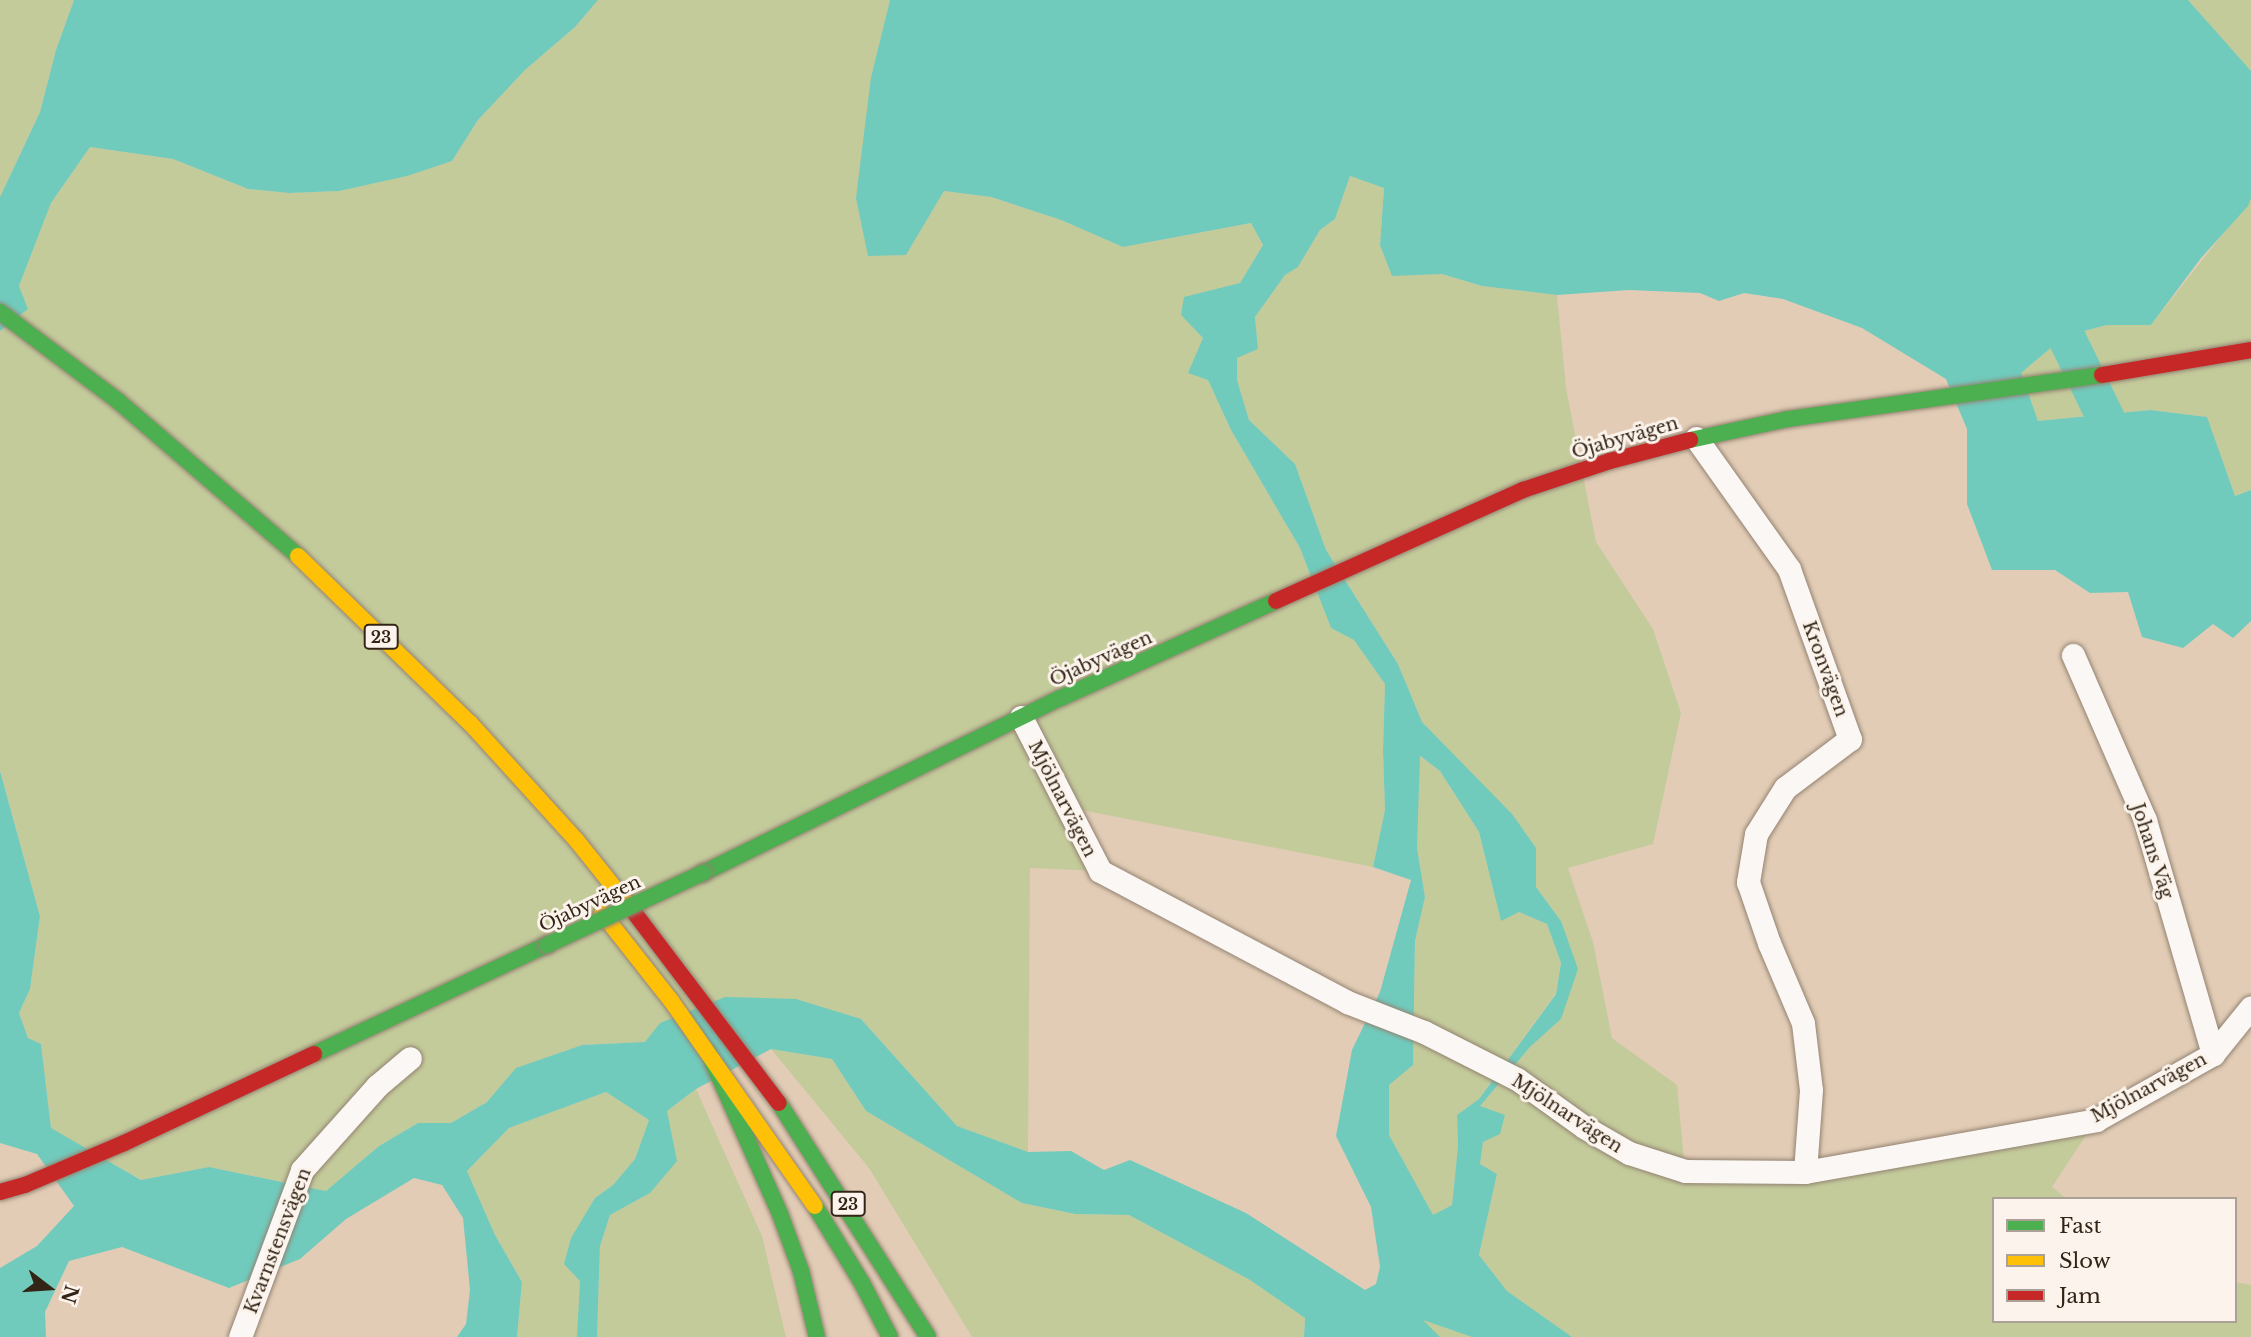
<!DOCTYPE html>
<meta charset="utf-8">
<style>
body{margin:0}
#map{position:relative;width:2251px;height:1337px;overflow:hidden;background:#e2ccb6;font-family:"Libre Baskerville",serif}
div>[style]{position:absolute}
.green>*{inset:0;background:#c4cb9b}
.water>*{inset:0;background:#70cbbd}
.river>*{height:38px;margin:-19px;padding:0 19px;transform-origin:19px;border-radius:19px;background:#70cbbd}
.roads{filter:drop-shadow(0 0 2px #938372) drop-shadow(0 0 2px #938372)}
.street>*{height:23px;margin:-11.5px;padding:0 11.5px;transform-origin:11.5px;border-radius:11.5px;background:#fbf7f4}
.fast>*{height:16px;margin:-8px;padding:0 8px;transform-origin:8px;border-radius:8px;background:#4caf50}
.slow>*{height:16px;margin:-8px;padding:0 8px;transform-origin:8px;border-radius:8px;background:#ffc107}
.jam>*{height:16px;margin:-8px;padding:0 8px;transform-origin:8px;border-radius:8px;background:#c62828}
.bridges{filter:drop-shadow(0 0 2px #938372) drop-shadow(0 0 2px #938372)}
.fast-bridge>*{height:16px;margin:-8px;padding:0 8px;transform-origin:8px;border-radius:8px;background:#4caf50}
span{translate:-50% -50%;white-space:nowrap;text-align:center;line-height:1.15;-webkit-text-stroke:6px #fcf4ec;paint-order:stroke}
.shield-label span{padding:2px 5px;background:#fcf4ec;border:2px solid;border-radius:5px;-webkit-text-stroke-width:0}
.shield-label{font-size:16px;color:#332516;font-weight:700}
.street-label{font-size:18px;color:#332516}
.legend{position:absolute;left:1992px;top:1197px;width:245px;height:126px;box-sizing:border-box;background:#fcf4ec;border:2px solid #aca196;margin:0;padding:9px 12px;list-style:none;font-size:21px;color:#332516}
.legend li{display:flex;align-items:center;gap:14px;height:35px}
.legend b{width:35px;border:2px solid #aca196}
.north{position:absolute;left:14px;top:1253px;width:70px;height:70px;-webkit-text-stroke:5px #fcf4ec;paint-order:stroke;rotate:107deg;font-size:19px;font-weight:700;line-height:28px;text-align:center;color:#332516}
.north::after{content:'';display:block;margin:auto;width:24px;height:32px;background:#332516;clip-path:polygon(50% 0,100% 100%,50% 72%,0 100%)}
</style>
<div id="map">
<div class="green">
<i style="clip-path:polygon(0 0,74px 0,56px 50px,40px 112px,0 197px)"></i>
<i style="clip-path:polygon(598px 0,890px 0,871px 77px,906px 255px,944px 191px,991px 197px,1061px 220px,1123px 247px,1251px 223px,1263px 245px,1240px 283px,1181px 315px,1203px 337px,1208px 380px,1231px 430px,1300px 548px,1331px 628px,1354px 639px,1385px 684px,1383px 751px,1385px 810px,1373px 867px,1066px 807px,1100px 871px,1030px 868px,1028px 1152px,957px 1126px,861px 1019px,660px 1023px,646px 1042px,582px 1045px,517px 1068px,487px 1102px,451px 1123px,418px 1123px,379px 1146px,326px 1191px,209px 1167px,142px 1180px,51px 1129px,41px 1044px,28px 1038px,19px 1013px,30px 989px,40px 915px,0 771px,0 331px,28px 309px,19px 286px,51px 203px,90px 147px,173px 159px,248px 189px,289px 193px,339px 191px,452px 161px,478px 120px,525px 70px,575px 27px)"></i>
<i style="clip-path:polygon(2188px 0,2251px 0,2251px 71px,2218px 35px)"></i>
<i style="clip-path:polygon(1350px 176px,1384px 188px,1380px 244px,1392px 275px,1442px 274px,1482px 286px,1557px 295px,1566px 388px,1596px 542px,1653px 629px,1681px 713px,1653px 844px,1568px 868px,1593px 942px,1612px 1038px,1677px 1085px,1685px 1171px,1805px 1172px,2096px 1120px,2052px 1187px,2067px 1199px,1994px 1199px,1994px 1321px,2235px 1321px,2235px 1282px,2251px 1285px,2251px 1337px,1572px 1337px,1507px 1291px,1479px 1255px,1497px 1174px,1480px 1164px,1483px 1142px,1480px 1106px,1530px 1047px,1561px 1019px,1561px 921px,1536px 887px,1536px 848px,1422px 722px,1398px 664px,1326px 550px,1295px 464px,1249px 420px,1237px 380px,1237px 357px,1258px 349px,1255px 317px,1285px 275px,1298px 267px,1320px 230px,1335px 219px)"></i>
<i style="clip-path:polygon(2251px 198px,2251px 490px,2235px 496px,2206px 417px,2150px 410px,2038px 421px,2021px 373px,2065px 336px,2107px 325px,2151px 325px)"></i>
<i style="clip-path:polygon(1419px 756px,1440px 771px,1479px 832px,1501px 920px,1519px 912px,1547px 924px,1561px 963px,1556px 993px,1479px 1099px,1457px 1115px,1458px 1146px,1452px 1205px,1433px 1216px,1389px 1136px,1389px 1085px,1413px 1064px,1415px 941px,1425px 897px,1417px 848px)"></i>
<i style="clip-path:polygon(771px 1049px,832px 1059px,866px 1111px,1022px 1203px,1075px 1214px,1129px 1215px,1250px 1280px,1305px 1318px,1304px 1337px,972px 1337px,869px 1168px)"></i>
<i style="clip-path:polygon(696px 1089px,762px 1236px,786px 1337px,597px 1337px,600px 1246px,610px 1215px,650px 1193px,667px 1111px)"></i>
<i style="clip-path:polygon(606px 1092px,649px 1120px,635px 1159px,613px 1185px,595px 1198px,580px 1281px,579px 1334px,577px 1337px,517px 1337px,522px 1282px,495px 1235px,467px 1171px,509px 1128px)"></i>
<i style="clip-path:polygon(1421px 1319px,1472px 1337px,1440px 1337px)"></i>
</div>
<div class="water">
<i style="clip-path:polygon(74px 0,598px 0,575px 27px,525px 70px,478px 120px,452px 161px,407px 176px,339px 191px,289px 193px,248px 189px,173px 159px,90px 147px,51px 203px,19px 286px,28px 309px,0 331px,0 197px,40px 112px,56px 50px)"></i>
<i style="clip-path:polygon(evenodd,890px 0,2188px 0,2251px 71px,2251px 198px,2248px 206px,2201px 258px,2151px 325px,2107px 325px,2065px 336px,2021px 373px,2038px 421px,2150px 410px,2207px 417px,2235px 496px,2251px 490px,2251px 621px,2233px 638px,2213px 624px,2183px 648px,2142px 637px,2128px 592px,2090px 593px,2055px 570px,1992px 570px,1967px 504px,1967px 429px,1946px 379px,1862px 328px,1783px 299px,1744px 293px,1719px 301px,1700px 293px,1629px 290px,1557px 295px,1482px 286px,1442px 274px,1392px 276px,1380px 245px,1384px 188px,1350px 176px,1335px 219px,1320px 230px,1298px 267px,1285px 275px,1255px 317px,1258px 349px,1237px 358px,1237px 380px,1249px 420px,1295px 464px,1326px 550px,1398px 664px,1422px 722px,1512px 814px,1536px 848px,1536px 887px,1561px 921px,1578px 969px,1561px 1019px,1530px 1047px,1480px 1106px,1505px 1115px,1500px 1134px,1483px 1142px,1480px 1164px,1497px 1174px,1479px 1255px,1507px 1291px,1572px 1337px,1472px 1337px,1423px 1320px,1440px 1337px,1304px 1337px,1305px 1318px,1250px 1280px,1129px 1215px,1075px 1214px,1022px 1203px,866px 1111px,832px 1059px,771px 1049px,696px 1089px,667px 1111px,677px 1161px,650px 1193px,610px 1215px,600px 1246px,597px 1337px,577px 1337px,580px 1281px,564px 1264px,571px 1238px,595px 1198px,613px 1185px,635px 1159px,649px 1120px,606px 1092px,509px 1128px,467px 1171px,495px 1235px,522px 1282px,517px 1337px,457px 1337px,466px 1324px,470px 1290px,463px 1218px,442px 1185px,414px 1178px,346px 1219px,300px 1259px,229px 1288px,122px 1247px,69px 1261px,45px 1312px,46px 1337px,0 1337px,0 1268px,37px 1246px,74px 1206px,37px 1154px,0 1143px,0 771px,40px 916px,30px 989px,19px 1013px,28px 1038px,41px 1044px,51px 1128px,141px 1180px,209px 1167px,326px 1191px,379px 1146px,418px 1123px,451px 1123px,487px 1102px,516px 1068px,582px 1045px,645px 1042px,660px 1023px,725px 997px,796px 999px,861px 1019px,957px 1126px,1028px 1152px,1071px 1151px,1104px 1170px,1130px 1160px,1246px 1213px,1365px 1290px,1376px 1284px,1380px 1267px,1371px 1207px,1336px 1136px,1352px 1050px,1380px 992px,1411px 880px,1373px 867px,1385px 810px,1383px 751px,1385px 684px,1354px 640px,1331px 628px,1300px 548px,1231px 430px,1208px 380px,1188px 373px,1203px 338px,1181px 315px,1184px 297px,1240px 283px,1263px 245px,1251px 223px,1123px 247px,1061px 220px,991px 197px,944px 191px,906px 255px,868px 256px,856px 198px,871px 77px,890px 0,1420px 756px,1440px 771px,1479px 832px,1501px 921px,1519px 912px,1547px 924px,1561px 963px,1556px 994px,1479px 1099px,1457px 1115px,1458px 1146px,1452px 1205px,1433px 1215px,1389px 1135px,1389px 1085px,1413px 1065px,1415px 941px,1425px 897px,1417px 848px,1420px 756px)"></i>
</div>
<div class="river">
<i style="left:2043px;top:289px;width:192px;rotate:64.1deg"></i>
</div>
<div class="roads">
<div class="street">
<i style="left:1696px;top:438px;width:161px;rotate:54.6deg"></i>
<i style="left:1789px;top:569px;width:181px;rotate:70.3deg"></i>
<i style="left:1850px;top:739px;width:81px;rotate:143deg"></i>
<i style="left:1785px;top:788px;width:54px;rotate:122.2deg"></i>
<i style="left:1756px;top:834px;width:49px;rotate:99.5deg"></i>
<i style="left:1748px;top:882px;width:65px;rotate:71deg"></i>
<i style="left:1769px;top:943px;width:87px;rotate:67deg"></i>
<i style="left:1803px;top:1023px;width:67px;rotate:83.2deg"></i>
<i style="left:1811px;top:1090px;width:82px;rotate:94.2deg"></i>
<i style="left:2073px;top:655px;width:180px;rotate:66.4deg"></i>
<i style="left:2145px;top:820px;width:244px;rotate:73.8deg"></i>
<i style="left:1021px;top:717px;width:173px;rotate:62.8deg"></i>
<i style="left:1100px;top:871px;width:280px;rotate:27.9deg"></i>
<i style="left:1347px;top:1002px;width:83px;rotate:21.3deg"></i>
<i style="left:1424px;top:1032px;width:104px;rotate:26.8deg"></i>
<i style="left:1517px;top:1079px;width:82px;rotate:35.6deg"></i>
<i style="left:1584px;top:1127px;width:52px;rotate:30deg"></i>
<i style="left:1629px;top:1153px;width:59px;rotate:17.8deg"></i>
<i style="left:1685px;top:1171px;width:120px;rotate:0.5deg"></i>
<i style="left:1805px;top:1172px;width:296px;rotate:-10.1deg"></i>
<i style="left:2096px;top:1120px;width:134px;rotate:-29.4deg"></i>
<i style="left:2213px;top:1054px;width:60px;rotate:-51deg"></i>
<i style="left:240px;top:1337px;width:178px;rotate:-69.6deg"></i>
<i style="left:302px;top:1170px;width:113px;rotate:-48.2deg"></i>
<i style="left:377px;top:1086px;width:43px;rotate:-40.3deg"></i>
</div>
<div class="fast">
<i style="left:0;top:312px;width:148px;rotate:37deg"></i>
<i style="left:118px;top:401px;width:238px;rotate:40.7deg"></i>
<i style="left:1690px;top:440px;width:100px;rotate:-12.1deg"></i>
<i style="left:1788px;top:419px;width:317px;rotate:-8deg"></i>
<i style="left:703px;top:873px;width:398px;rotate:-26.1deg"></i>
<i style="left:1061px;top:698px;width:236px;rotate:-24.3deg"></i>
<i style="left:708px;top:1052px;width:177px;rotate:66deg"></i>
<i style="left:780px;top:1214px;width:61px;rotate:69.8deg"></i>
<i style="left:801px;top:1271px;width:68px;rotate:76.4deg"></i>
<i style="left:314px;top:1054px;width:257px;rotate:-25.1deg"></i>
<i style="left:779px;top:1103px;width:277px;rotate:57.5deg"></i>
<i style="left:815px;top:1206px;width:90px;rotate:58.6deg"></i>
<i style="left:862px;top:1283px;width:61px;rotate:62.6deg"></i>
</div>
<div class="slow">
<i style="left:298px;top:556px;width:240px;rotate:44.2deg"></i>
<i style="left:470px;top:723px;width:159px;rotate:47.8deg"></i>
<i style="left:577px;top:841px;width:90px;rotate:51.3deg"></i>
<i style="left:602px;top:913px;width:113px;rotate:51.8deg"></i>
<i style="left:672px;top:1002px;width:249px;rotate:55deg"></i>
</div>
<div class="jam">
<i style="left:2102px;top:375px;width:151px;rotate:-9.5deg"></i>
<i style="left:1276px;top:601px;width:271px;rotate:-24.2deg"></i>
<i style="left:1523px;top:490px;width:92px;rotate:-18.4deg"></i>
<i style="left:1610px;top:461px;width:83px;rotate:-14.7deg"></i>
<i style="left:633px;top:911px;width:241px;rotate:52.8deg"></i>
<i style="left:0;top:1192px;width:26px;rotate:-16deg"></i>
<i style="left:25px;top:1185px;width:108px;rotate:-23deg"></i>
<i style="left:124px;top:1143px;width:210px;rotate:-25.1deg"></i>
</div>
</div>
<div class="bridges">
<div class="fast-bridge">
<i style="left:547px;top:945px;width:172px;rotate:-24.8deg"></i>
</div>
</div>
<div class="shield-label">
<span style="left:381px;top:637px">23</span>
<span style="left:848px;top:1204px">23</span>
</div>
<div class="street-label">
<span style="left:1625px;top:438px;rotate:-16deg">Öjabyvägen</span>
<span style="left:1101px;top:659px;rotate:-24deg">Öjabyvägen</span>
<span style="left:1825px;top:669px;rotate:70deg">Kronvägen</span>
<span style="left:1062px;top:799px;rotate:63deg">Mjölnarvägen</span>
<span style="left:2152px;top:851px;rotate:72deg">Johans Väg</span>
<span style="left:590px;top:904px;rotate:-25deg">Öjabyvägen</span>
<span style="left:2149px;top:1088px;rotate:-28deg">Mjölnarvägen</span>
<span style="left:1567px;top:1114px;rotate:33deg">Mjölnarvägen</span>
<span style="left:278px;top:1241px;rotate:-69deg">Kvarnstensvägen</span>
</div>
<ul class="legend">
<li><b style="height:9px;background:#4caf50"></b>Fast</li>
<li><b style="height:9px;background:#ffc107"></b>Slow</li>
<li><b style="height:9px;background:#c62828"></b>Jam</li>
</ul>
<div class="north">N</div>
</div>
